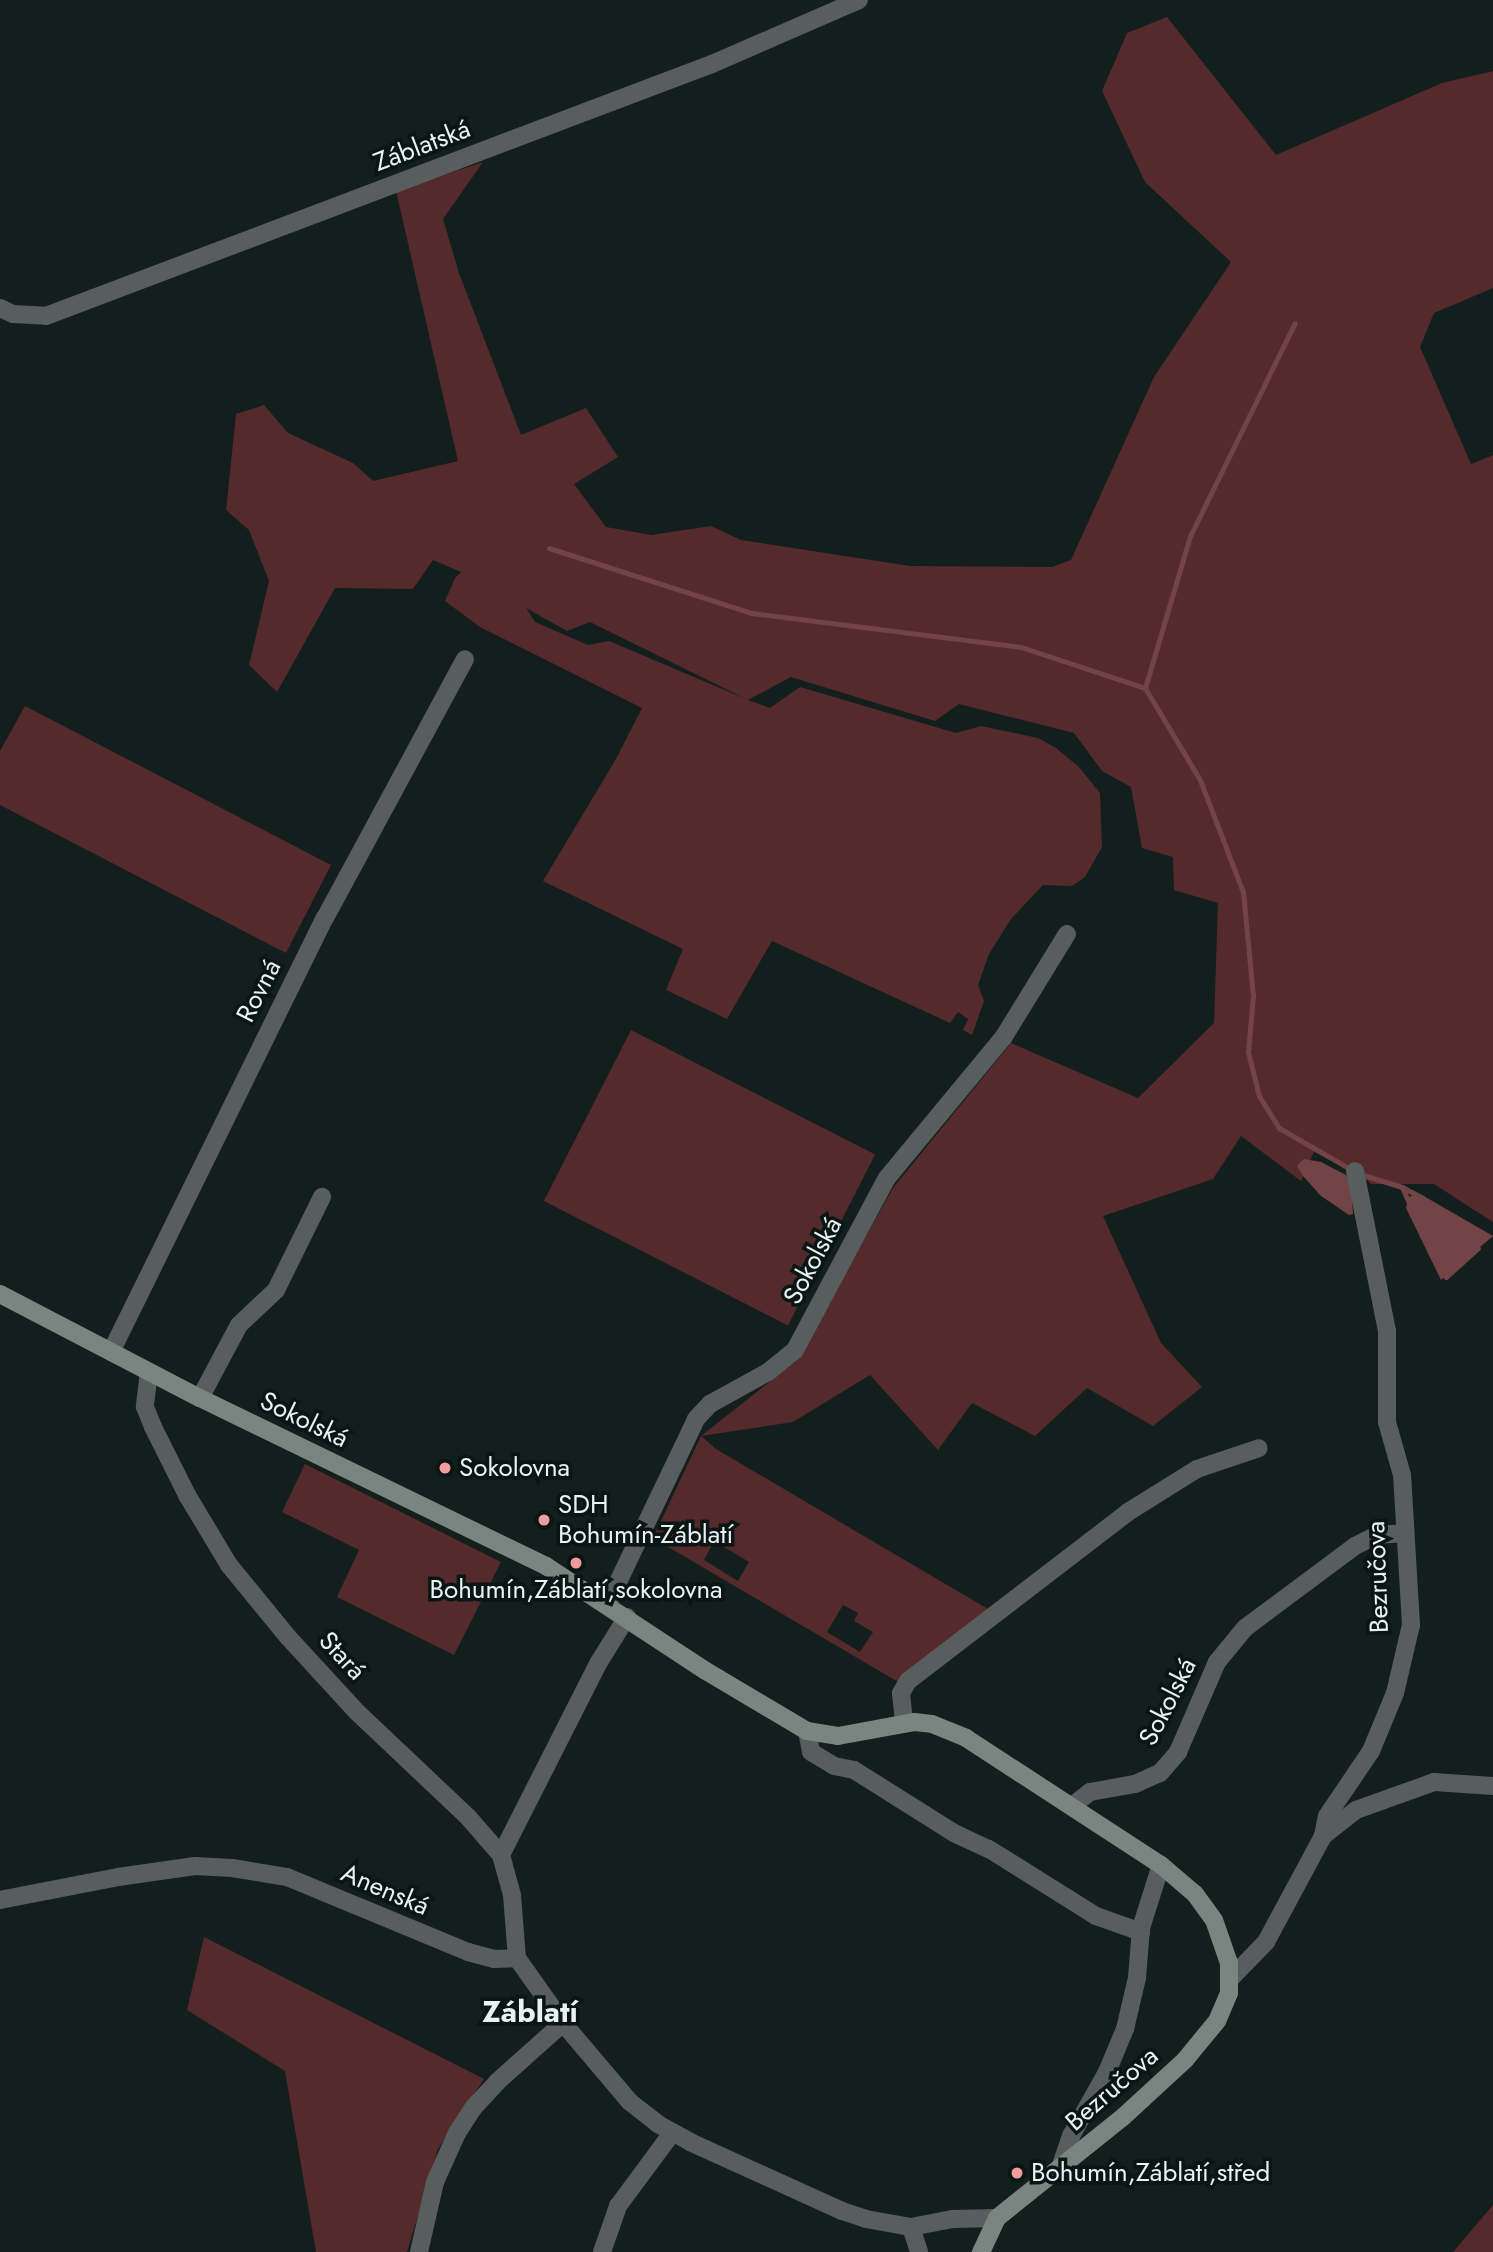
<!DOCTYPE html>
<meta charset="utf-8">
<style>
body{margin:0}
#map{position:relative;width:1493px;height:2252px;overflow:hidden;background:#121f1c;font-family:Jost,sans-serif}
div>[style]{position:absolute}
.green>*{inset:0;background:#552a2d;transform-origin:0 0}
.water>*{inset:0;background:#734446}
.stream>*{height:5px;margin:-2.5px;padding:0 2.5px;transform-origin:2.5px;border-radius:2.5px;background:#734446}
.minor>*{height:18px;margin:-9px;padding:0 9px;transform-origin:9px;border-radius:9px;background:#585e5d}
.secondary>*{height:18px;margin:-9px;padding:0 9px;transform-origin:9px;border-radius:9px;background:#7a8481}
.dots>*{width:19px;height:19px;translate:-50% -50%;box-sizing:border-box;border:4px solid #091613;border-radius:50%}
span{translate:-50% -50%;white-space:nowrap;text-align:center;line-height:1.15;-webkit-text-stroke:7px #091613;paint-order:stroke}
.street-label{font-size:26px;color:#e9f2f0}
.poi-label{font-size:26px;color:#e9f2f0}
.left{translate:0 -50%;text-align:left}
.quarter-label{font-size:30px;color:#e9f2f0;font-weight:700}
</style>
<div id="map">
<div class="green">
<i style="clip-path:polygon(evenodd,1167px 17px,1276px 155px,1442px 83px,1493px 71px,1493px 288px,1434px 313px,1420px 347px,1471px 464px,1493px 455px,1493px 1222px,1434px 1184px,1371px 1184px,1358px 1172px,1314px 1152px,1301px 1181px,1241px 1136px,1213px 1179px,1103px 1216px,1161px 1343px,1202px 1387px,1153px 1426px,1087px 1388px,1035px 1436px,972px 1403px,938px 1450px,870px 1375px,793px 1422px,701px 1436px,716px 1449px,988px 1609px,900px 1683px,653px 1538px,701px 1436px,797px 1360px,893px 1188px,1011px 1043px,1138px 1098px,1214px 1023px,1218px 903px,1174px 890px,1173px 857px,1142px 848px,1131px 787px,1102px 771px,1074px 733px,959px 704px,935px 721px,791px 677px,748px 700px,770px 708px,800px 687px,956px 733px,981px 726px,1038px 738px,1056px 748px,1079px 767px,1100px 793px,1102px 847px,1085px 877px,1072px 886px,1043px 885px,1011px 919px,989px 954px,978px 985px,984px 1001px,972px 1035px,963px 1030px,968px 1019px,958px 1012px,950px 1023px,772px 941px,727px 1019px,666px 990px,683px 949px,543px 881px,616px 759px,642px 708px,480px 627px,445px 601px,455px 578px,461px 572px,433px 560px,413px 589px,335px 588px,277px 692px,249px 665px,269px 581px,249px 530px,226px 510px,236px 414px,264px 405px,288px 433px,353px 463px,373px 481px,458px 461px,396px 191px,483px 162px,443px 219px,459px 273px,521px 435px,586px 408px,618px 457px,574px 484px,606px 527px,651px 535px,711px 526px,741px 540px,910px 566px,1052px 567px,1071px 560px,1154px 377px,1231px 262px,1145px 182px,1102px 91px,1127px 33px,1167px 17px,526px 608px,567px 631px,590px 622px,746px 699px,609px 641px,588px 645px,535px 622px,526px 608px,1167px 17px,714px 1541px,749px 1562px,738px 1581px,704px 1560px,714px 1541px,1167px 17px,843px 1605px,858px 1613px,854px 1621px,873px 1632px,860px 1652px,827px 1632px,843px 1605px)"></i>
<i style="clip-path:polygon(25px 706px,331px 865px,286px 953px,0 805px,0 751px)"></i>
<i style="left:631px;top:1030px;width:274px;height:192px;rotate:27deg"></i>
<i style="clip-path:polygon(305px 1464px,501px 1562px,454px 1655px,337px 1597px,359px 1550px,282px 1512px)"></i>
<i style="clip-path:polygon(204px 1937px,484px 2079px,438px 2149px,407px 2252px,316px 2252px,285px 2071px,187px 2010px)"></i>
<i style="clip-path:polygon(1493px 2205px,1493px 2252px,1453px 2252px,1475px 2226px)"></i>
</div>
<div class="water">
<i style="clip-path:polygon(1304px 1159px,1321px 1162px,1346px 1175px,1351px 1185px,1353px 1214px,1349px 1215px,1321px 1196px,1303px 1176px,1297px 1166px)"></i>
<i style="clip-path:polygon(1414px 1194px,1422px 1195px,1493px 1236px,1441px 1280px,1406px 1208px,1408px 1198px)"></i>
</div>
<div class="stream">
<i style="left:549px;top:548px;width:213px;rotate:17.8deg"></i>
<i style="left:752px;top:613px;width:271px;rotate:7.2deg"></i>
<i style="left:1021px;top:647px;width:131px;rotate:18.3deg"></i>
<i style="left:1145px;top:688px;width:107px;rotate:59.1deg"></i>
<i style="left:1200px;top:780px;width:120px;rotate:69deg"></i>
<i style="left:1243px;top:892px;width:104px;rotate:84.5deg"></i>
<i style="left:1253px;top:996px;width:56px;rotate:95.1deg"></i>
<i style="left:1248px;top:1052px;width:45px;rotate:76deg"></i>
<i style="left:1259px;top:1096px;width:38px;rotate:58deg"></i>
<i style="left:1279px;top:1128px;width:84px;rotate:29.9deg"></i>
<i style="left:1145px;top:688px;width:159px;rotate:-73.5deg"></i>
<i style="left:1190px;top:536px;width:237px;rotate:-63.8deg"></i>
<i style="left:1360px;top:1174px;width:44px;rotate:17.2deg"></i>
<i style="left:1402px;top:1187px;width:24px;rotate:28deg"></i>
<i style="left:1402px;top:1187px;width:22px;rotate:66deg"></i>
<i style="left:1443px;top:1272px;width:6px;rotate:59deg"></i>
<i style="left:1446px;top:1277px;width:43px;rotate:-42.2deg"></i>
</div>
<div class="minor">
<i style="left:0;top:308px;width:14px;rotate:25deg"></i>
<i style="left:13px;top:314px;width:33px;rotate:3deg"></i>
<i style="left:46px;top:316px;width:712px;rotate:-20.73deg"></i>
<i style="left:712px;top:64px;width:160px;rotate:-23.5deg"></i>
<i style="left:111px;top:1352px;width:484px;rotate:-63.8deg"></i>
<i style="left:325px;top:918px;width:294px;rotate:-61.6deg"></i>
<i style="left:149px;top:1372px;width:35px;rotate:97deg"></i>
<i style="left:145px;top:1407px;width:22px;rotate:68deg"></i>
<i style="left:153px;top:1427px;width:76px;rotate:63.4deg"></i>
<i style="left:187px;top:1495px;width:82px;rotate:59deg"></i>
<i style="left:229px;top:1565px;width:93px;rotate:50.7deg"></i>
<i style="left:288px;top:1637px;width:103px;rotate:47.4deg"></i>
<i style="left:358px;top:1713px;width:151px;rotate:43.4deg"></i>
<i style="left:468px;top:1817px;width:50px;rotate:49deg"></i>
<i style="left:501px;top:1855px;width:41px;rotate:74.6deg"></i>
<i style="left:512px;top:1895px;width:63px;rotate:85.5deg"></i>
<i style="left:200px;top:1398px;width:83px;rotate:-61.9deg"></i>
<i style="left:239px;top:1325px;width:51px;rotate:-43.4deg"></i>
<i style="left:276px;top:1290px;width:104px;rotate:-63.7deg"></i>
<i style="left:608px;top:1603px;width:204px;rotate:-64.4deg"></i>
<i style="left:696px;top:1419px;width:21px;rotate:-47deg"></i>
<i style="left:710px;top:1404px;width:66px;rotate:-28.9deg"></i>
<i style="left:768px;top:1372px;width:35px;rotate:-39deg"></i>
<i style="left:795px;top:1350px;width:195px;rotate:-61.9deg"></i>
<i style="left:887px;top:1178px;width:182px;rotate:-50.4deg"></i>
<i style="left:1003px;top:1038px;width:122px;rotate:-58.4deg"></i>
<i style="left:904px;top:1722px;width:29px;rotate:-96deg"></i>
<i style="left:901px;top:1693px;width:14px;rotate:-60deg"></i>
<i style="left:908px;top:1681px;width:277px;rotate:-37.5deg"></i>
<i style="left:1128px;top:1512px;width:81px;rotate:-31.9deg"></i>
<i style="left:1197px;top:1469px;width:65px;rotate:-18.7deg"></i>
<i style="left:807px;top:1731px;width:21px;rotate:79deg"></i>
<i style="left:811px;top:1752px;width:27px;rotate:31deg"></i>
<i style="left:834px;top:1766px;width:20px;rotate:11deg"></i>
<i style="left:854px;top:1770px;width:118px;rotate:32.2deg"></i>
<i style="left:954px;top:1833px;width:38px;rotate:25deg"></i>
<i style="left:989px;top:1849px;width:126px;rotate:32.1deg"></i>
<i style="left:1096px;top:1916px;width:48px;rotate:19.6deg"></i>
<i style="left:1072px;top:1806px;width:23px;rotate:-38deg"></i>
<i style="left:1090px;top:1792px;width:46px;rotate:-10.1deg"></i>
<i style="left:1135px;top:1784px;width:27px;rotate:-24deg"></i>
<i style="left:1160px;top:1773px;width:28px;rotate:-49deg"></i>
<i style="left:1178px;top:1752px;width:98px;rotate:-66.6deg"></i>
<i style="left:1217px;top:1662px;width:44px;rotate:-50.5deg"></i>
<i style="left:1245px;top:1628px;width:137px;rotate:-36.7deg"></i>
<i style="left:1355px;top:1546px;width:25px;rotate:-27deg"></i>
<i style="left:1377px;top:1535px;width:26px;rotate:-4deg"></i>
<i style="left:1323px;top:1836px;width:42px;rotate:-38.2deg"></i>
<i style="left:1356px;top:1810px;width:83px;rotate:-19.7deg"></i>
<i style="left:1434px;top:1782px;width:59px;rotate:3.9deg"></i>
<i style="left:501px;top:1855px;width:216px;rotate:-63.1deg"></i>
<i style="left:599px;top:1662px;width:53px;rotate:-58.1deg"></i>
<i style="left:0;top:1900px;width:120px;rotate:-11deg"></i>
<i style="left:118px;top:1877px;width:78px;rotate:-8.1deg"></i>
<i style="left:195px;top:1866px;width:37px;rotate:3deg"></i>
<i style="left:232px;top:1868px;width:56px;rotate:9.3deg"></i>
<i style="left:287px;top:1877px;width:196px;rotate:22.5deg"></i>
<i style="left:468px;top:1952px;width:27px;rotate:15deg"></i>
<i style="left:494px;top:1959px;width:23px;rotate:-2deg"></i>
<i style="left:517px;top:1958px;width:80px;rotate:54.7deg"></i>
<i style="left:563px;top:2023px;width:104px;rotate:49.7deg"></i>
<i style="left:630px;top:2102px;width:36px;rotate:38deg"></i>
<i style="left:658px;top:2124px;width:37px;rotate:29deg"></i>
<i style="left:690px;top:2142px;width:167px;rotate:24.4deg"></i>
<i style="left:842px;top:2211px;width:25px;rotate:18deg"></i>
<i style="left:866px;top:2219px;width:46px;rotate:10.1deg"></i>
<i style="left:911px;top:2227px;width:43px;rotate:-10.8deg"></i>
<i style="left:953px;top:2219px;width:44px;rotate:-1.3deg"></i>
<i style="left:1230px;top:1979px;width:52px;rotate:-45.8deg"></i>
<i style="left:1266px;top:1942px;width:120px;rotate:-61.7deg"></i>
<i style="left:1323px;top:1836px;width:20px;rotate:-79deg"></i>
<i style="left:1327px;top:1816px;width:78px;rotate:-55.9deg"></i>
<i style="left:1371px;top:1751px;width:63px;rotate:-67.5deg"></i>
<i style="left:1395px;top:1693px;width:70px;rotate:-76.8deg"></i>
<i style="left:1411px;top:1625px;width:150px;rotate:-93.4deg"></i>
<i style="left:1402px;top:1475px;width:55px;rotate:-105.8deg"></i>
<i style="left:1387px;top:1422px;width:91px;rotate:-90deg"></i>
<i style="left:1387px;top:1331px;width:163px;rotate:-101.3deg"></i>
<i style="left:1061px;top:2165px;width:31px;rotate:-71deg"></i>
<i style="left:1071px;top:2136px;width:73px;rotate:-60.6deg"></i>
<i style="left:1107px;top:2072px;width:47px;rotate:-67.3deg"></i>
<i style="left:1125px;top:2029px;width:52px;rotate:-76.8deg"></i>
<i style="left:1137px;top:1978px;width:50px;rotate:-85.4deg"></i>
<i style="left:1141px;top:1928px;width:66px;rotate:-72.4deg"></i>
<i style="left:911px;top:2227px;width:26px;rotate:72deg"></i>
<i style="left:419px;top:2252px;width:72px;rotate:-77.1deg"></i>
<i style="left:435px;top:2182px;width:54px;rotate:-65.8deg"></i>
<i style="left:457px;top:2133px;width:31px;rotate:-57deg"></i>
<i style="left:474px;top:2107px;width:34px;rotate:-47deg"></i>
<i style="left:497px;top:2082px;width:89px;rotate:-41.8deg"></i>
<i style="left:602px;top:2252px;width:49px;rotate:-70.8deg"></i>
<i style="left:618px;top:2206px;width:91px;rotate:-53.5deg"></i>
</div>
<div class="secondary">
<i style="left:0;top:1294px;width:225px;rotate:27.5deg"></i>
<i style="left:200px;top:1398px;width:385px;rotate:25.9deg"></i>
<i style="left:546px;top:1566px;width:191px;rotate:33.3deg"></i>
<i style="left:706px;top:1671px;width:117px;rotate:30.7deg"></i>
<i style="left:807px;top:1731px;width:31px;rotate:9deg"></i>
<i style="left:838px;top:1736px;width:77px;rotate:-10.4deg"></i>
<i style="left:914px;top:1722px;width:18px;rotate:6deg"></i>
<i style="left:932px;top:1724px;width:37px;rotate:22deg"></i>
<i style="left:966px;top:1738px;width:233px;rotate:33.1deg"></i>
<i style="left:1161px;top:1865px;width:45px;rotate:40.5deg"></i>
<i style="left:1195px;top:1894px;width:32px;rotate:54deg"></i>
<i style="left:1214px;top:1920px;width:46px;rotate:70.8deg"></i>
<i style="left:1229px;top:1963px;width:30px;rotate:90deg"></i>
<i style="left:1229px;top:1993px;width:30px;rotate:113deg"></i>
<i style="left:1217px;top:2021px;width:50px;rotate:129.4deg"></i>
<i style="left:1185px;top:2060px;width:84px;rotate:137.4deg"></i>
<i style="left:1123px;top:2117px;width:161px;rotate:141.3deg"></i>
<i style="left:997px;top:2218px;width:38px;rotate:115deg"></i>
</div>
<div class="dots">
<i style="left:445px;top:1468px;background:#f49b9f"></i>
<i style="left:544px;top:1520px;background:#f49b9f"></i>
<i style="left:576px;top:1563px;background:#f49b9f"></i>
<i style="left:1017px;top:2173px;background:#f49b9f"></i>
</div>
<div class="street-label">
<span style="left:422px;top:146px;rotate:-21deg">Záblatská</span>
<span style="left:259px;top:991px;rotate:-63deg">Rovná</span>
<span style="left:813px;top:1261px;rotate:-62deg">Sokolská</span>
<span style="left:304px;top:1420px;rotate:26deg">Sokolská</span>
<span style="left:1378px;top:1577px;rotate:-92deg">Bezručova</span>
<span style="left:342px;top:1656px;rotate:47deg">Stará</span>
<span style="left:1168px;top:1702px;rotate:-63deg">Sokolská</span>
<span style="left:385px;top:1890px;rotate:23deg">Anenská</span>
<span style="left:1112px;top:2089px;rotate:-41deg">Bezručova</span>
</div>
<div class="poi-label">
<span class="left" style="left:459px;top:1468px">Sokolovna</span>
<span class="left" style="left:558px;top:1520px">SDH<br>Bohumín-Záblatí</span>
<span style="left:576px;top:1590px">Bohumín,Záblatí,sokolovna</span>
<span class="left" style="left:1031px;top:2173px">Bohumín,Záblatí,střed</span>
</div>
<div class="quarter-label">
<span style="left:530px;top:2012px">Záblatí</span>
</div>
</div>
